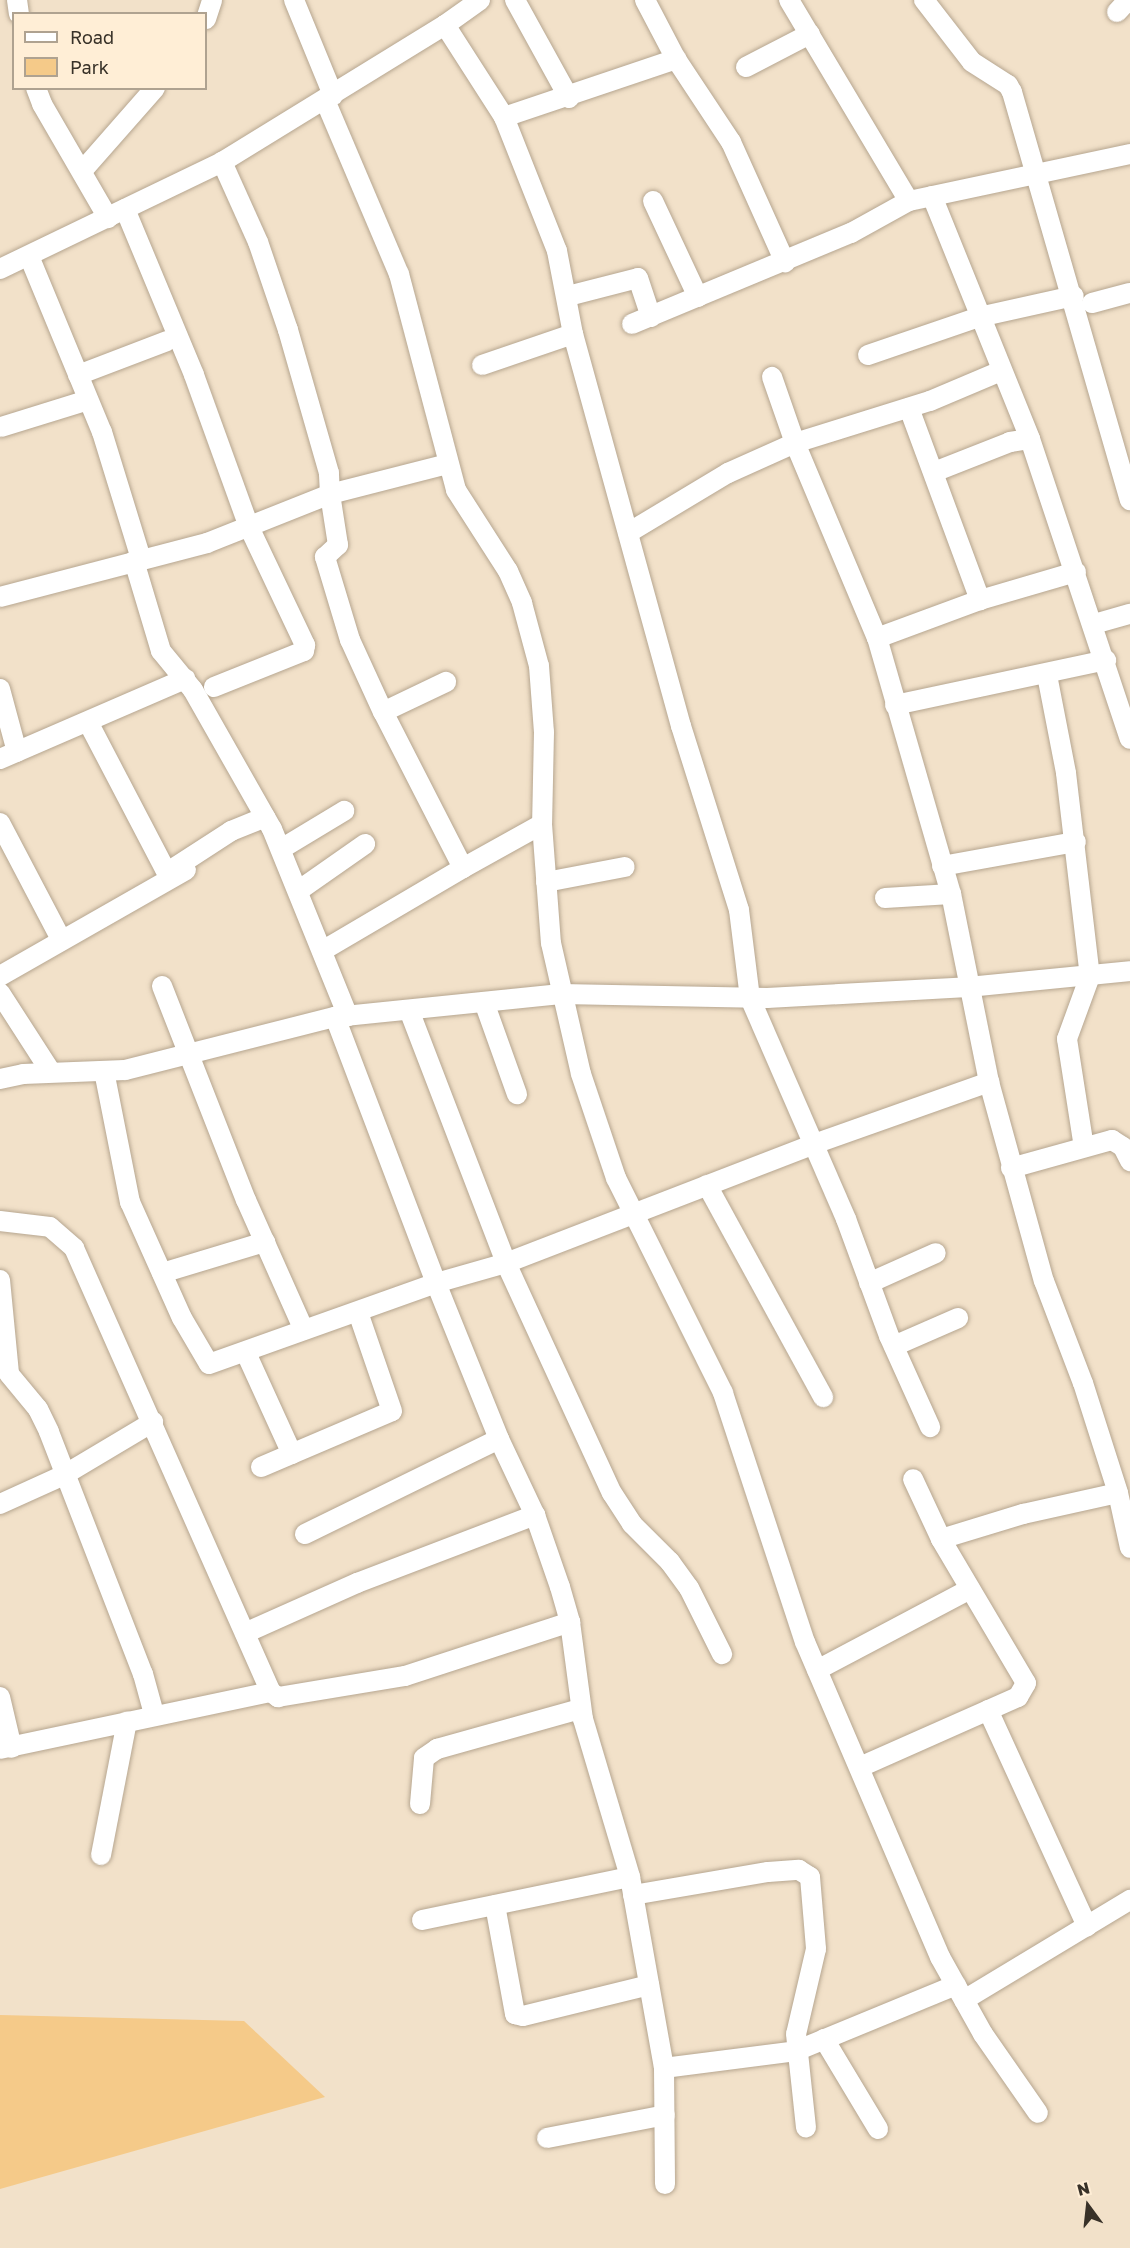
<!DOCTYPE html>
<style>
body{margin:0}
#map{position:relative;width:1130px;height:2248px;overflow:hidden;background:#f2e1c9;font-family:"Golos Text",sans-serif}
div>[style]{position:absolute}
.green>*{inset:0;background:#f5ca89}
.roads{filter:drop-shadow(0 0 2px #b6a690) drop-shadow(0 0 2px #b6a690)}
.minor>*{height:20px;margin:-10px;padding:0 10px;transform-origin:10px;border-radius:10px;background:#fff}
span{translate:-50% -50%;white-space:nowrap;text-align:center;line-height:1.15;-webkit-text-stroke:6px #ffeed6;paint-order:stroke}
.legend{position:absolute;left:12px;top:12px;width:195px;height:78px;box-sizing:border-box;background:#ffeed6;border:2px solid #afa290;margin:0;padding:8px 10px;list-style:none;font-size:18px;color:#383128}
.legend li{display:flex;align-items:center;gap:12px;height:30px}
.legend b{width:30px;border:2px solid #afa290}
.north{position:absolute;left:1058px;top:2176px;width:60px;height:60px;-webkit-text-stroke:4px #ffeed6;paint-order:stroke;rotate:345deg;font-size:16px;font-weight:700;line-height:24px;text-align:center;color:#383128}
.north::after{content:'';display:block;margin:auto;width:21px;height:27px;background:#383128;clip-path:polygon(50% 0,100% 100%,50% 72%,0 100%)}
</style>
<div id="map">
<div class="green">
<i style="clip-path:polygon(0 2015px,244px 2021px,325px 2097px,0 2189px)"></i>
</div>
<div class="roads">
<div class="minor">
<i style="left:17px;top:0;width:14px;rotate:82deg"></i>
<i style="left:294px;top:0;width:103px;rotate:67.7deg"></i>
<i style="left:515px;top:0;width:112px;rotate:61.1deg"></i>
<i style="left:645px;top:0;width:67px;rotate:62.3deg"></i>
<i style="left:676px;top:59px;width:100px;rotate:56.5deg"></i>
<i style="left:731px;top:142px;width:132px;rotate:65.8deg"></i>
<i style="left:789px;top:0;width:234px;rotate:59.2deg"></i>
<i style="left:924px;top:0;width:78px;rotate:52.3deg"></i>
<i style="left:972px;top:62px;width:43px;rotate:32.6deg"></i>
<i style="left:1008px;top:85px;width:8px;rotate:60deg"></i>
<i style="left:1012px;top:92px;width:425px;rotate:73.9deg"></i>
<i style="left:1117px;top:12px;width:16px;rotate:-47deg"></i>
<i style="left:206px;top:19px;width:20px;rotate:-72deg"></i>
<i style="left:445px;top:25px;width:109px;rotate:57.3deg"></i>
<i style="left:504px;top:117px;width:144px;rotate:68.4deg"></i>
<i style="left:557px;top:251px;width:85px;rotate:79.1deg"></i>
<i style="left:573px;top:334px;width:407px;rotate:74.6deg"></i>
<i style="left:681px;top:726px;width:193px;rotate:72.5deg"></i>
<i style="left:739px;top:910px;width:89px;rotate:82.9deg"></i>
<i style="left:750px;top:998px;width:241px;rotate:66.5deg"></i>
<i style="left:846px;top:1219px;width:125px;rotate:69.8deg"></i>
<i style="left:889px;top:1336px;width:100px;rotate:65.7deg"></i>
<i style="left:746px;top:67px;width:72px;rotate:-27.3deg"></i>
<i style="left:36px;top:88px;width:17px;rotate:69deg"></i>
<i style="left:42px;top:104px;width:132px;rotate:59.9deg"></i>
<i style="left:325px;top:100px;width:189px;rotate:67deg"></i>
<i style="left:399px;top:274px;width:223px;rotate:75.2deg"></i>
<i style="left:456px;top:490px;width:96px;rotate:57.3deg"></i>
<i style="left:508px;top:571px;width:35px;rotate:66deg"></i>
<i style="left:522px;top:603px;width:65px;rotate:74.9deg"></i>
<i style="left:539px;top:666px;width:66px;rotate:85.7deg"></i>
<i style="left:544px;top:732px;width:92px;rotate:91.2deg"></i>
<i style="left:542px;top:824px;width:119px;rotate:85.7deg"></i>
<i style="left:551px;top:943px;width:134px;rotate:77.1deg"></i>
<i style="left:581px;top:1074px;width:110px;rotate:71.4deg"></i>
<i style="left:616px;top:1178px;width:240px;rotate:63.5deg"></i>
<i style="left:723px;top:1393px;width:262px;rotate:71.8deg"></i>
<i style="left:805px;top:1642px;width:343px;rotate:66.8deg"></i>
<i style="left:940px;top:1957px;width:88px;rotate:60.8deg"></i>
<i style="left:983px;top:2034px;width:96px;rotate:55.2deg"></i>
<i style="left:504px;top:117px;width:182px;rotate:-18.6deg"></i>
<i style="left:83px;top:170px;width:109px;rotate:-48.7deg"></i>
<i style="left:932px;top:196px;width:262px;rotate:68deg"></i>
<i style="left:1030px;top:439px;width:316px;rotate:71.6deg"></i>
<i style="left:653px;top:201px;width:106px;rotate:64.9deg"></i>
<i style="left:125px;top:209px;width:180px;rotate:67.4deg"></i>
<i style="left:194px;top:375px;width:162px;rotate:70.1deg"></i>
<i style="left:249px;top:527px;width:131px;rotate:64.6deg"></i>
<i style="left:305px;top:645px;width:6px;rotate:99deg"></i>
<i style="left:304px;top:651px;width:97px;rotate:158.2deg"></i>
<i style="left:29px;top:256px;width:191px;rotate:67.5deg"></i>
<i style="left:102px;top:432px;width:133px;rotate:72.9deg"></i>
<i style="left:0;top:269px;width:246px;rotate:-25.7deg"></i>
<i style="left:222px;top:162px;width:262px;rotate:-31.6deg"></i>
<i style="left:445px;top:25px;width:43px;rotate:-35.5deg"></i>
<i style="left:568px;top:296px;width:72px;rotate:-14.4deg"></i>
<i style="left:638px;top:278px;width:41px;rotate:71.6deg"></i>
<i style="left:1092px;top:303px;width:39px;rotate:-15deg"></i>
<i style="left:632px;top:324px;width:237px;rotate:-22.6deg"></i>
<i style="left:851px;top:233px;width:66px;rotate:-28.9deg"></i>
<i style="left:909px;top:201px;width:226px;rotate:-12deg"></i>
<i style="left:868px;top:355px;width:117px;rotate:-18.9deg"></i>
<i style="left:979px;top:317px;width:97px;rotate:-12.5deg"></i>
<i style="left:482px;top:365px;width:96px;rotate:-18.8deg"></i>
<i style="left:78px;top:375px;width:95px;rotate:-20.9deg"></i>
<i style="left:909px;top:408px;width:205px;rotate:69.7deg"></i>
<i style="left:1px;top:427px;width:91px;rotate:-17.2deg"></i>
<i style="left:934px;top:472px;width:82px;rotate:-21.5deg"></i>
<i style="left:1010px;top:442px;width:20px;rotate:-9deg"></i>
<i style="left:628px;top:533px;width:117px;rotate:-31deg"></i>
<i style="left:728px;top:473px;width:73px;rotate:-24.1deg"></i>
<i style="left:795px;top:443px;width:141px;rotate:-17.3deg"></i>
<i style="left:930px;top:401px;width:77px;rotate:-22.9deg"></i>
<i style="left:134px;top:561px;width:94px;rotate:73.3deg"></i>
<i style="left:161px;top:651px;width:50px;rotate:50.6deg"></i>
<i style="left:193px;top:690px;width:160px;rotate:60.4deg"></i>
<i style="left:272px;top:829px;width:202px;rotate:67.9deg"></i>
<i style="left:0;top:597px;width:214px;rotate:-14.6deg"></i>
<i style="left:207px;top:543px;width:132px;rotate:-21.7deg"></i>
<i style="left:330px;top:494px;width:21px;rotate:-93deg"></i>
<i style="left:329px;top:473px;width:149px;rotate:-106deg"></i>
<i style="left:288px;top:330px;width:93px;rotate:-108.8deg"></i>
<i style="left:258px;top:242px;width:88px;rotate:-114.2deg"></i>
<i style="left:1094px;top:624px;width:37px;rotate:-16deg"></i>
<i style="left:877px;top:638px;width:110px;rotate:-20.3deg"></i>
<i style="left:980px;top:600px;width:100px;rotate:-16.3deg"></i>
<i style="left:1047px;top:675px;width:100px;rotate:79deg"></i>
<i style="left:1066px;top:773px;width:204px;rotate:83.3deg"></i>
<i style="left:1090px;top:976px;width:67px;rotate:110.1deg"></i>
<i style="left:1067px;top:1039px;width:109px;rotate:81.1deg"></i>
<i style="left:0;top:689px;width:65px;rotate:74.9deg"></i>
<i style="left:895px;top:705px;width:216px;rotate:-12deg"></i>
<i style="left:383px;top:712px;width:79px;rotate:-114.6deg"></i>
<i style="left:350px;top:640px;width:87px;rotate:-106.8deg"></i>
<i style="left:325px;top:557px;width:18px;rotate:-43deg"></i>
<i style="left:338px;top:545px;width:52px;rotate:-98.9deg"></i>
<i style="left:330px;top:494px;width:122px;rotate:-14.3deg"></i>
<i style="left:88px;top:722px;width:166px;rotate:62.4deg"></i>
<i style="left:165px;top:869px;width:6px;rotate:9deg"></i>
<i style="left:171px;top:870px;width:72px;rotate:-33deg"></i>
<i style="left:231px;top:831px;width:37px;rotate:-22deg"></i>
<i style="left:0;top:759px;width:202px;rotate:-23.4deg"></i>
<i style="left:0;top:823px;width:131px;rotate:62.3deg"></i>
<i style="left:281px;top:849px;width:74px;rotate:-31.1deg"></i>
<i style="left:942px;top:866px;width:136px;rotate:-10.2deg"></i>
<i style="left:463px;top:868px;width:90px;rotate:-29.1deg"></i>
<i style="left:546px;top:882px;width:80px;rotate:-10.8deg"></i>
<i style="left:298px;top:891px;width:82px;rotate:-35deg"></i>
<i style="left:885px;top:898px;width:66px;rotate:-3.5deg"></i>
<i style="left:322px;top:951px;width:164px;rotate:-30.5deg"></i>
<i style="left:463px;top:868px;width:175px;rotate:-117.1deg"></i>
<i style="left:383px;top:712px;width:70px;rotate:-25.5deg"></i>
<i style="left:0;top:976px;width:214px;rotate:-29.7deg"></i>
<i style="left:162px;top:986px;width:230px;rotate:68.6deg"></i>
<i style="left:246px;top:1200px;width:142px;rotate:66deg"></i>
<i style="left:0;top:993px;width:94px;rotate:57.2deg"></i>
<i style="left:484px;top:1002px;width:98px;rotate:70.3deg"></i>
<i style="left:409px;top:1010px;width:271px;rotate:69deg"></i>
<i style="left:506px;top:1263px;width:253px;rotate:65.3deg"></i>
<i style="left:612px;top:1493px;width:37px;rotate:57deg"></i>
<i style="left:632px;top:1524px;width:54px;rotate:45deg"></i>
<i style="left:670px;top:1562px;width:32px;rotate:54deg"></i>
<i style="left:689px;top:1588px;width:74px;rotate:63.4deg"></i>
<i style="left:335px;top:1017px;width:285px;rotate:69.2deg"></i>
<i style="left:436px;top:1283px;width:168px;rotate:68deg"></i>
<i style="left:499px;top:1439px;width:84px;rotate:64.7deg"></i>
<i style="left:535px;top:1515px;width:76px;rotate:70.9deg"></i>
<i style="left:560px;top:1587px;width:36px;rotate:74deg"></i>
<i style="left:570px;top:1622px;width:98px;rotate:82.4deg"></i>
<i style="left:583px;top:1719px;width:165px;rotate:73.4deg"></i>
<i style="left:630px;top:1877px;width:194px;rotate:79.9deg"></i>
<i style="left:664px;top:2068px;width:116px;rotate:89.5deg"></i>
<i style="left:104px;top:1071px;width:134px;rotate:78.8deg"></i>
<i style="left:130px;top:1202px;width:127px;rotate:65.9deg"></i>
<i style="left:182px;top:1318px;width:53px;rotate:59.6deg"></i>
<i style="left:209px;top:1364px;width:241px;rotate:-19.6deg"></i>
<i style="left:436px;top:1283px;width:73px;rotate:-15.9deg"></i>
<i style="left:506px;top:1263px;width:330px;rotate:-21.1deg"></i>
<i style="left:814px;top:1144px;width:186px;rotate:-19.5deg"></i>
<i style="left:989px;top:1082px;width:192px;rotate:-101.4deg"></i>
<i style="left:951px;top:894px;width:266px;rotate:-106.1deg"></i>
<i style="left:877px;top:638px;width:212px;rotate:-112.8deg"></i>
<i style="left:795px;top:443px;width:70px;rotate:-109.2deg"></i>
<i style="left:0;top:1079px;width:24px;rotate:-12deg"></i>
<i style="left:23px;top:1074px;width:102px;rotate:-2.2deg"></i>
<i style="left:125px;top:1070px;width:217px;rotate:-14.2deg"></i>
<i style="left:335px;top:1017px;width:227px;rotate:-5.8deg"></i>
<i style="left:561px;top:994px;width:206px;rotate:1.1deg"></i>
<i style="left:767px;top:998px;width:201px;rotate:-3.1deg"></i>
<i style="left:968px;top:987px;width:163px;rotate:-5.6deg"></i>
<i style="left:989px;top:1082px;width:206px;rotate:74.6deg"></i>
<i style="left:1044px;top:1281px;width:109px;rotate:69.1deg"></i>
<i style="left:1083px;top:1383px;width:115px;rotate:72.3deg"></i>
<i style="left:1118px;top:1493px;width:56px;rotate:77.7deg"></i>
<i style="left:1011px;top:1168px;width:105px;rotate:-15.5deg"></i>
<i style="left:1112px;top:1140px;width:13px;rotate:32deg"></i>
<i style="left:1123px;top:1147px;width:16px;rotate:63deg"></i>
<i style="left:707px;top:1185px;width:242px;rotate:61.3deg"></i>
<i style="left:0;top:1221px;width:50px;rotate:6.8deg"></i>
<i style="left:50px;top:1227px;width:32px;rotate:41deg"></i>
<i style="left:74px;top:1248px;width:486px;rotate:66.1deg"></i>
<i style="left:271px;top:1692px;width:9px;rotate:36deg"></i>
<i style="left:278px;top:1697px;width:129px;rotate:-9.4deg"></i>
<i style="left:405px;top:1676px;width:174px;rotate:-18.1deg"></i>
<i style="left:162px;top:1273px;width:108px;rotate:-16.8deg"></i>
<i style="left:0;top:1280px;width:94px;rotate:84.5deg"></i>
<i style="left:9px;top:1374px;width:45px;rotate:50.4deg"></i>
<i style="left:38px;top:1409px;width:25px;rotate:64deg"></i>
<i style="left:49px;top:1432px;width:260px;rotate:68.8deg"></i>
<i style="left:143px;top:1674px;width:41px;rotate:74.6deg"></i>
<i style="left:869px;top:1283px;width:73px;rotate:-24.1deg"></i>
<i style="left:894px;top:1346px;width:70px;rotate:-23.6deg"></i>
<i style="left:246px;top:1353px;width:111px;rotate:65.5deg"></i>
<i style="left:261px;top:1467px;width:142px;rotate:-23.1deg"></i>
<i style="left:392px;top:1411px;width:105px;rotate:-109deg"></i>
<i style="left:0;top:1504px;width:70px;rotate:-24.4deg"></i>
<i style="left:64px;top:1475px;width:104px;rotate:-30.8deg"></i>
<i style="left:305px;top:1534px;width:216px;rotate:-26.1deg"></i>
<i style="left:941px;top:1539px;width:86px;rotate:-17deg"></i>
<i style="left:1023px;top:1514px;width:97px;rotate:-12.5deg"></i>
<i style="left:245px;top:1633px;width:123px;rotate:-24.1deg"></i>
<i style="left:357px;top:1583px;width:191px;rotate:-20.9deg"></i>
<i style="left:817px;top:1670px;width:173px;rotate:-27.9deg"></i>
<i style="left:0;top:1697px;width:52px;rotate:76.8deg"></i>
<i style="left:988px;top:1710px;width:238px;rotate:65.4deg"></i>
<i style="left:0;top:1749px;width:277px;rotate:-11.9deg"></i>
<i style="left:860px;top:1767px;width:173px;rotate:-23.9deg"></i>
<i style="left:1018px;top:1697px;width:16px;rotate:-60deg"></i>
<i style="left:1026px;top:1683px;width:167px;rotate:-120.6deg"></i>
<i style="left:941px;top:1539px;width:66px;rotate:-115deg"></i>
<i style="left:420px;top:1804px;width:46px;rotate:-85deg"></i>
<i style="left:424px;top:1758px;width:16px;rotate:-35deg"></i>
<i style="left:437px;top:1749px;width:148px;rotate:-15.6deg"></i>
<i style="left:101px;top:1855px;width:136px;rotate:-79deg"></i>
<i style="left:633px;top:1895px;width:137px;rotate:-9.7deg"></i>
<i style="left:768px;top:1872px;width:31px;rotate:-4deg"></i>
<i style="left:799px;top:1870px;width:13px;rotate:32deg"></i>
<i style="left:810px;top:1877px;width:72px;rotate:85.2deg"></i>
<i style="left:816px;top:1949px;width:87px;rotate:103.2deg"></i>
<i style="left:796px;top:2034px;width:94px;rotate:83.9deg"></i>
<i style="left:495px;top:1905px;width:111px;rotate:79.6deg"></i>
<i style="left:515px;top:2014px;width:8px;rotate:14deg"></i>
<i style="left:523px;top:2016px;width:130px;rotate:-13.8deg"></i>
<i style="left:422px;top:1920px;width:212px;rotate:-11.7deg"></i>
<i style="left:964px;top:2000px;width:194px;rotate:-31.1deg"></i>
<i style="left:824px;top:2039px;width:105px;rotate:59deg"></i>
<i style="left:664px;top:2068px;width:133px;rotate:-7.3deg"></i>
<i style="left:796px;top:2051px;width:173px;rotate:-22.4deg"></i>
<i style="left:547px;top:2138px;width:120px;rotate:-11deg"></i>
</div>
</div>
<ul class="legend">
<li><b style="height:8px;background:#fff"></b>Road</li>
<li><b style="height:16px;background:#f5ca89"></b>Park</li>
</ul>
<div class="north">N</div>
</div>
